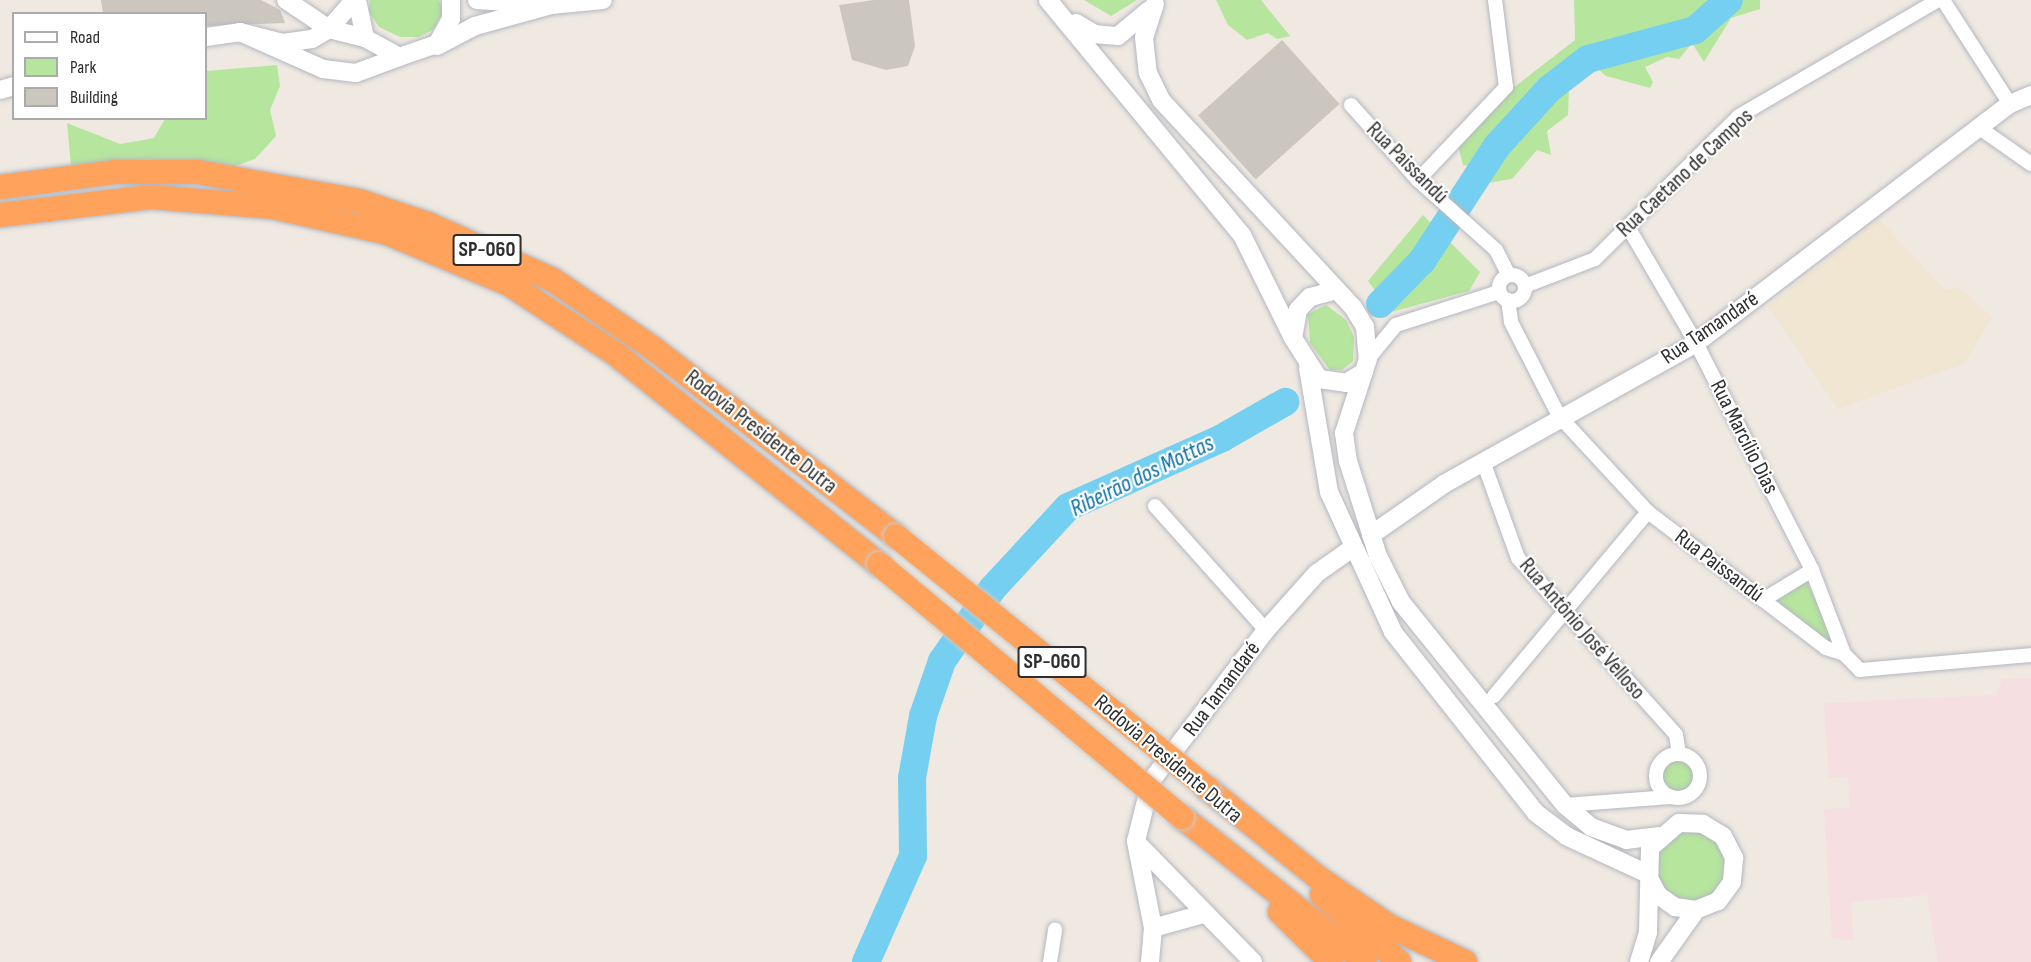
<!DOCTYPE html>
<meta charset="utf-8">
<style>
body{margin:0}
#map{position:relative;width:2031px;height:962px;overflow:hidden;background:#efe9e1;font-family:"Sofia Sans Condensed",sans-serif}
div>[style]{position:absolute}
.education>*{inset:0;background:#f0e6d1}
.medical>*{inset:0;background:#f5dfe0}
.green>*{inset:0;background:#b6e59e}
.round{border-radius:50%}
.river>*{height:28px;margin:-14px;padding:0 14px;transform-origin:14px;border-radius:14px;background:#75cff0}
.building>*{inset:0;background:#cbc7bf;transform-origin:0 0}
.roads{filter:drop-shadow(0 0 2px #b4b7c1) drop-shadow(0 0 2px #b4b7c1)}
.street>*{height:14px;margin:-7px;padding:0 7px;transform-origin:7px;border-radius:7px;background:#fff}
.street>.ring{margin:-7px;padding:0;box-sizing:content-box;background:none;border:14px solid #fff;border-radius:50%}
.secondary>*{height:18px;margin:-9px;padding:0 9px;transform-origin:9px;border-radius:9px;background:#fff}
.highway>*{height:24px;margin:-12px;padding:0 12px;transform-origin:12px;border-radius:12px;background:#ffa35c}
.bridges{filter:drop-shadow(0 0 2px #c9c9c9) drop-shadow(0 0 2px #c9c9c9)}
.highway-bridge>*{height:24px;margin:-12px;padding:0 12px;transform-origin:12px;border-radius:12px;background:#ffa35c}
span{translate:-50% -50%;white-space:nowrap;text-align:center;line-height:1.15;-webkit-text-stroke:4.5px #fff;paint-order:stroke}
.shield-label span{padding:2px 4px;background:#fff;border:2px solid;border-radius:4px;-webkit-text-stroke-width:0}
.shield-label{font-size:21px;color:#2e2e2e;font-weight:700}
.street-label{font-size:22px;color:#2e2e2e}
.water-label{font-size:24px;color:#0d6fa3;font-style:italic}
.legend{position:absolute;left:12px;top:12px;width:195px;height:108px;box-sizing:border-box;background:#fff;border:2px solid #ababab;margin:0;padding:8px 10px;list-style:none;font-size:18px;color:#2e2e2e}
.legend li{display:flex;align-items:center;gap:12px;height:30px}
.legend b{width:30px;border:2px solid #ababab}
</style>
<div id="map">
<div class="education">
<i style="clip-path:polygon(1879px 219px,1945px 290px,1960px 288px,1992px 317px,1965px 363px,1838px 409px,1768px 306px)"></i>
</div>
<div class="medical">
<i style="clip-path:polygon(2031px 678px,2031px 962px,1938px 962px,1927px 895px,1851px 902px,1853px 940px,1832px 939px,1824px 809px,1850px 808px,1848px 777px,1829px 778px,1824px 703px,1996px 695px,2002px 679px)"></i>
</div>
<div class="green">
<i style="clip-path:polygon(370px 0,439px 0,443px 12px,434px 29px,419px 37px,400px 37px,379px 27px,369px 12px)"></i>
<i style="clip-path:polygon(1084px 0,1137px 0,1111px 16px)"></i>
<i style="clip-path:polygon(1216px 0,1261px 0,1290px 36px,1277px 39px,1268px 33px,1247px 40px,1228px 25px)"></i>
<i style="clip-path:polygon(1574px 0,1760px 0,1760px 9px,1731px 18px,1704px 62px,1692px 43px,1679px 59px,1667px 57px,1645px 67px,1653px 82px,1650px 88px,1606px 76px,1595px 66px,1569px 86px,1568px 115px,1547px 131px,1551px 155px,1537px 150px,1512px 179px,1482px 184px,1475px 167px,1463px 165px,1457px 142px,1508px 92px,1575px 40px)"></i>
<i style="clip-path:polygon(277px 65px,280px 86px,270px 110px,276px 136px,255px 159px,235px 166px,147px 159px,71px 165px,67px 123px,120px 144px,154px 138px,165px 119px,206px 118px,206px 71px)"></i>
<i style="clip-path:polygon(1423px 215px,1480px 272px,1469px 291px,1391px 312px,1368px 281px)"></i>
<i style="clip-path:polygon(1326px 305px,1346px 320px,1354px 337px,1353px 361px,1342px 370px,1330px 370px,1310px 343px,1308px 314px)"></i>
<i style="clip-path:polygon(1804px 577px,1838px 643px,1819px 640px,1769px 599px)"></i>
<i class="round" style="left:1662px;top:759px;width:32px;height:32px"></i>
<i class="round" style="left:1656px;top:831px;width:70px;height:70px"></i>
</div>
<div class="river">
<i style="left:1380px;top:304px;width:60px;rotate:-45.7deg"></i>
<i style="left:1422px;top:261px;width:137px;rotate:-56.9deg"></i>
<i style="left:1497px;top:146px;width:77px;rotate:-47.6deg"></i>
<i style="left:1549px;top:89px;width:49px;rotate:-37.6deg"></i>
<i style="left:1588px;top:59px;width:111px;rotate:-15.2deg"></i>
<i style="left:1695px;top:30px;width:45px;rotate:-41.4deg"></i>
<i style="left:866px;top:962px;width:116px;rotate:-66.1deg"></i>
<i style="left:913px;top:856px;width:78px;rotate:-90.7deg"></i>
<i style="left:912px;top:778px;width:63px;rotate:-79.9deg"></i>
<i style="left:923px;top:716px;width:58px;rotate:-70.9deg"></i>
<i style="left:942px;top:661px;width:89px;rotate:-55.1deg"></i>
<i style="left:993px;top:588px;width:110px;rotate:-47.2deg"></i>
<i style="left:1068px;top:507px;width:169px;rotate:-24.1deg"></i>
<i style="left:1222px;top:438px;width:73px;rotate:-29.7deg"></i>
</div>
<div class="building">
<i style="clip-path:polygon(101px 0,261px 0,280px 10px,285px 23px,206px 26px,206px 14px,103px 14px)"></i>
<i style="clip-path:polygon(874px 0,909px 0,915px 46px,908px 66px,886px 70px,852px 60px,839px 5px)"></i>
<i style="left:1282px;top:40px;width:86px;height:113px;rotate:48deg"></i>
</div>
<div class="roads">
<div class="street">
<i style="left:1943px;top:0;width:124px;rotate:57.2deg"></i>
<i style="left:1351px;top:105px;width:101px;rotate:48.2deg"></i>
<i style="left:1418px;top:180px;width:105px;rotate:41.9deg"></i>
<i style="left:1496px;top:250px;width:28px;rotate:63deg"></i>
<i style="left:1981px;top:129px;width:61px;rotate:35deg"></i>
<i style="left:1418px;top:180px;width:128px;rotate:-46.6deg"></i>
<i style="left:1506px;top:87px;width:88px;rotate:-97.2deg"></i>
<i style="left:1628px;top:227px;width:134px;rotate:59.6deg"></i>
<i style="left:1696px;top:343px;width:255px;rotate:62.9deg"></i>
<i style="left:1812px;top:570px;width:90px;rotate:69.1deg"></i>
<i class="ring" style="left:1499px;top:275px;width:12px;height:12px"></i>
<i style="left:1525px;top:286px;width:75px;rotate:-21.1deg"></i>
<i style="left:1595px;top:259px;width:203px;rotate:-44.8deg"></i>
<i style="left:1739px;top:116px;width:230px;rotate:-30.2deg"></i>
<i style="left:1508px;top:300px;width:22px;rotate:82deg"></i>
<i style="left:1511px;top:322px;width:106px;rotate:62.9deg"></i>
<i style="left:1559px;top:416px;width:131px;rotate:47.2deg"></i>
<i style="left:1648px;top:512px;width:224px;rotate:37.4deg"></i>
<i style="left:1826px;top:648px;width:19px;rotate:18deg"></i>
<i style="left:1844px;top:654px;width:23px;rotate:45deg"></i>
<i style="left:1860px;top:670px;width:172px;rotate:-5deg"></i>
<i style="left:1368px;top:359px;width:44px;rotate:-50.5deg"></i>
<i style="left:1396px;top:325px;width:108px;rotate:-17.8deg"></i>
<i style="left:1484px;top:464px;width:100px;rotate:70.1deg"></i>
<i style="left:1518px;top:558px;width:237px;rotate:48.2deg"></i>
<i style="left:1676px;top:735px;width:18px;rotate:81deg"></i>
<i style="left:1155px;top:506px;width:166px;rotate:48.2deg"></i>
<i style="left:1763px;top:600px;width:57px;rotate:-31.5deg"></i>
<i style="left:1494px;top:696px;width:240px;rotate:-50.1deg"></i>
<i class="ring" style="left:1656px;top:754px;width:30px;height:30px"></i>
<i style="left:1565px;top:805px;width:105px;rotate:-4.4deg"></i>
<i style="left:1050px;top:962px;width:33px;rotate:-81deg"></i>
</div>
<div class="secondary">
<i style="left:286px;top:0;width:52px;rotate:34deg"></i>
<i style="left:329px;top:29px;width:37px;rotate:14deg"></i>
<i style="left:357px;top:0;width:39px;rotate:78deg"></i>
<i style="left:365px;top:38px;width:39px;rotate:29deg"></i>
<i style="left:399px;top:57px;width:40px;rotate:-18.9deg"></i>
<i style="left:437px;top:44px;width:29px;rotate:-61deg"></i>
<i style="left:451px;top:19px;width:19px;rotate:-90deg"></i>
<i style="left:477px;top:0;width:74px;rotate:3.9deg"></i>
<i style="left:551px;top:5px;width:52px;rotate:-5.5deg"></i>
<i style="left:1048px;top:0;width:305px;rotate:50.5deg"></i>
<i style="left:1242px;top:235px;width:115px;rotate:63.7deg"></i>
<i style="left:1155px;top:4px;width:35px;rotate:108deg"></i>
<i style="left:1144px;top:37px;width:36px;rotate:84deg"></i>
<i style="left:1148px;top:73px;width:30px;rotate:64deg"></i>
<i style="left:1161px;top:100px;width:282px;rotate:47.2deg"></i>
<i style="left:1353px;top:307px;width:23px;rotate:59deg"></i>
<i style="left:1365px;top:327px;width:32px;rotate:85deg"></i>
<i style="left:1368px;top:359px;width:78px;rotate:108deg"></i>
<i style="left:1344px;top:433px;width:28px;rotate:82deg"></i>
<i style="left:1348px;top:461px;width:100px;rotate:72.5deg"></i>
<i style="left:1378px;top:556px;width:51px;rotate:63.4deg"></i>
<i style="left:1401px;top:602px;width:261px;rotate:51.1deg"></i>
<i style="left:1565px;top:805px;width:34px;rotate:40deg"></i>
<i style="left:1591px;top:827px;width:37px;rotate:20deg"></i>
<i style="left:1626px;top:840px;width:32px;rotate:-7deg"></i>
<i style="left:1076px;top:23px;width:21px;rotate:31deg"></i>
<i style="left:1094px;top:34px;width:24px;rotate:5deg"></i>
<i style="left:1118px;top:36px;width:40px;rotate:-40deg"></i>
<i style="left:240px;top:32px;width:91px;rotate:24deg"></i>
<i style="left:323px;top:69px;width:33px;rotate:7deg"></i>
<i style="left:356px;top:73px;width:46px;rotate:-20.4deg"></i>
<i style="left:206px;top:37px;width:34px;rotate:-8deg"></i>
<i style="left:240px;top:32px;width:44px;rotate:14.3deg"></i>
<i style="left:283px;top:43px;width:29px;rotate:-8deg"></i>
<i style="left:312px;top:39px;width:20px;rotate:-30deg"></i>
<i style="left:329px;top:29px;width:38px;rotate:-49deg"></i>
<i style="left:437px;top:46px;width:43px;rotate:-27.8deg"></i>
<i style="left:475px;top:26px;width:79px;rotate:-15.4deg"></i>
<i style="left:0;top:90px;width:15px;rotate:-16deg"></i>
<i style="left:1333px;top:291px;width:24px;rotate:165deg"></i>
<i style="left:1310px;top:297px;width:18px;rotate:133deg"></i>
<i style="left:1298px;top:310px;width:28px;rotate:100deg"></i>
<i style="left:1293px;top:338px;width:49px;rotate:57.6deg"></i>
<i style="left:1319px;top:379px;width:27px;rotate:8deg"></i>
<i style="left:1346px;top:383px;width:21px;rotate:-31deg"></i>
<i style="left:1308px;top:368px;width:126px;rotate:80.4deg"></i>
<i style="left:1329px;top:492px;width:154px;rotate:65.4deg"></i>
<i style="left:1393px;top:632px;width:231px;rotate:51.7deg"></i>
<i style="left:1536px;top:813px;width:38px;rotate:37deg"></i>
<i style="left:1566px;top:836px;width:90px;rotate:24.9deg"></i>
<i style="left:1371px;top:535px;width:89px;rotate:-34.9deg"></i>
<i style="left:1444px;top:484px;width:289px;rotate:-29.2deg"></i>
<i style="left:1696px;top:343px;width:395px;rotate:-37.3deg"></i>
<i style="left:2010px;top:104px;width:23px;rotate:-23deg"></i>
<i style="left:1137px;top:843px;width:166px;rotate:45.7deg"></i>
<i style="left:1649px;top:878px;width:19px;rotate:62deg"></i>
<i style="left:1658px;top:895px;width:21px;rotate:35deg"></i>
<i style="left:1675px;top:907px;width:21px;rotate:8deg"></i>
<i style="left:1153px;top:928px;width:52px;rotate:-15.6deg"></i>
<i style="left:1150px;top:962px;width:34px;rotate:-85deg"></i>
<i style="left:1153px;top:928px;width:89px;rotate:-101.1deg"></i>
<i style="left:1136px;top:841px;width:62px;rotate:-76deg"></i>
<i style="left:1151px;top:781px;width:190px;rotate:-52.7deg"></i>
<i style="left:1266px;top:630px;width:76px;rotate:-48.2deg"></i>
<i style="left:1317px;top:573px;width:45px;rotate:-35.1deg"></i>
<i style="left:1639px;top:962px;width:31px;rotate:-73deg"></i>
<i style="left:1648px;top:932px;width:84px;rotate:-88.6deg"></i>
<i style="left:1650px;top:848px;width:38px;rotate:-41deg"></i>
<i style="left:1679px;top:823px;width:24px;rotate:2deg"></i>
<i style="left:1703px;top:824px;width:23px;rotate:31deg"></i>
<i style="left:1723px;top:836px;width:25px;rotate:63deg"></i>
<i style="left:1734px;top:858px;width:24px;rotate:95deg"></i>
<i style="left:1732px;top:882px;width:24px;rotate:126deg"></i>
<i style="left:1718px;top:901px;width:24px;rotate:158deg"></i>
<i style="left:1696px;top:910px;width:64px;rotate:125.4deg"></i>
</div>
<div class="highway">
<i style="left:0;top:187px;width:116px;rotate:-7.4deg"></i>
<i style="left:115px;top:172px;width:83px"></i>
<i style="left:198px;top:172px;width:164px;rotate:10.2deg"></i>
<i style="left:359px;top:201px;width:73px;rotate:18.4deg"></i>
<i style="left:428px;top:224px;width:137px;rotate:24.1deg"></i>
<i style="left:553px;top:280px;width:122px;rotate:34.3deg"></i>
<i style="left:654px;top:349px;width:306px;rotate:37.7deg"></i>
<i style="left:0;top:215px;width:152px;rotate:-6.8deg"></i>
<i style="left:151px;top:197px;width:122px;rotate:4.7deg"></i>
<i style="left:273px;top:207px;width:117px;rotate:12.8deg"></i>
<i style="left:387px;top:233px;width:132px;rotate:22.7deg"></i>
<i style="left:509px;top:284px;width:129px;rotate:33.3deg"></i>
<i style="left:617px;top:355px;width:335px;rotate:38.6deg"></i>
<i style="left:1208px;top:789px;width:144px;rotate:38.8deg"></i>
<i style="left:1320px;top:879px;width:83px;rotate:34.3deg"></i>
<i style="left:1389px;top:926px;width:84px;rotate:25.3deg"></i>
<i style="left:1182px;top:817px;width:233px;rotate:38.4deg"></i>
<i style="left:1322px;top:895px;width:102px;rotate:41deg"></i>
<i style="left:1280px;top:912px;width:71px;rotate:44.4deg"></i>
</div>
</div>
<div class="bridges">
<div class="highway-bridge">
<i style="left:896px;top:536px;width:402px;rotate:39deg"></i>
<i style="left:879px;top:564px;width:395px;rotate:39.9deg"></i>
</div>
</div>
<div class="shield-label">
<span style="left:487px;top:250px">SP-060</span>
<span style="left:1052px;top:662px">SP-060</span>
</div>
<div class="street-label">
<span style="left:1407px;top:163px;rotate:45deg">Rua Paissandú</span>
<span style="left:1685px;top:173px;rotate:-43deg">Rua Caetano de Campos</span>
<span style="left:1710px;top:328px;rotate:-34deg">Rua Tamandaré</span>
<span style="left:761px;top:432px;rotate:38deg">Rodovia Presidente Dutra</span>
<span style="left:1744px;top:437px;rotate:63deg">Rua Marcílio Dias</span>
<span style="left:1719px;top:566px;rotate:37deg">Rua Paissandú</span>
<span style="left:1582px;top:629px;rotate:49deg">Rua Antônio José Velloso</span>
<span style="left:1222px;top:689px;rotate:-53deg">Rua Tamandaré</span>
<span style="left:1168px;top:759px;rotate:40deg">Rodovia Presidente Dutra</span>
</div>
<div class="water-label">
<span style="left:1142px;top:476px;rotate:-26deg">Ribeirão dos Mottas</span>
</div>
<ul class="legend">
<li><b style="height:8px;background:#fff"></b>Road</li>
<li><b style="height:16px;background:#b6e59e"></b>Park</li>
<li><b style="height:16px;background:#cbc7bf"></b>Building</li>
</ul>
</div>
